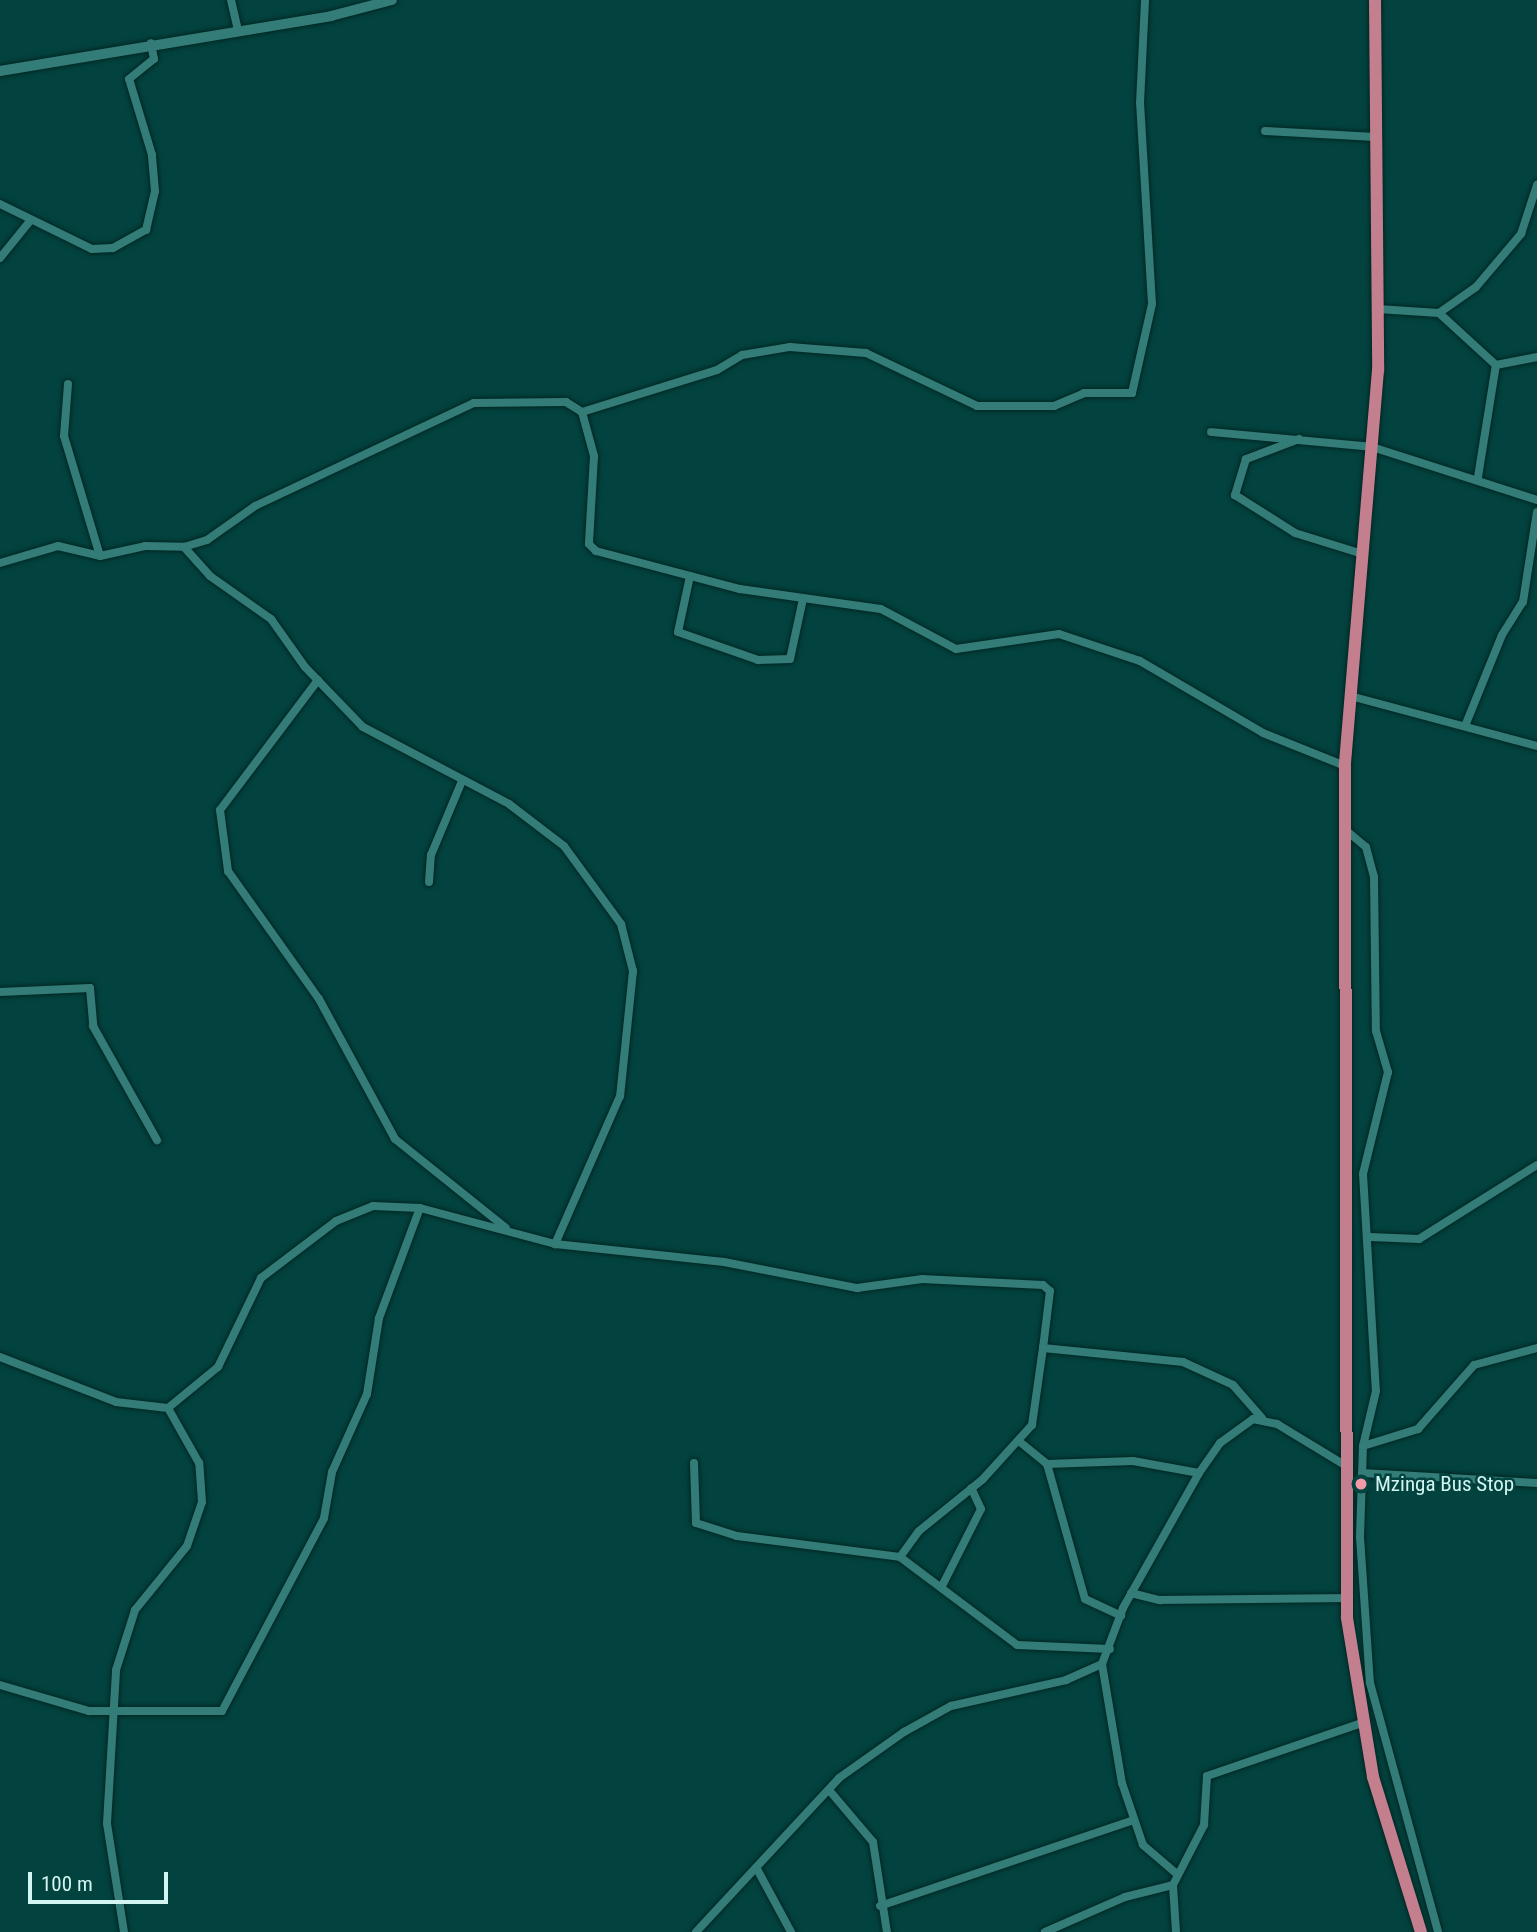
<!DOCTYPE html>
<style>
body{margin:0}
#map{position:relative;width:1537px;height:1932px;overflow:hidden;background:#03433f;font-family:"Roboto Condensed",sans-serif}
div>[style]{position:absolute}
.roads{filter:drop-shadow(0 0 2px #002724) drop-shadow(0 0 2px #002724)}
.minor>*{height:8px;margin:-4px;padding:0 4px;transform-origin:4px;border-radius:4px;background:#337c77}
.secondary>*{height:10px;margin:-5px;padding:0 5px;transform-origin:5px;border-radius:5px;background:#337c77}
.trunk>*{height:12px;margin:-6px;padding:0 6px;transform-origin:6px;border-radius:6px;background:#c47f8e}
.dots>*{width:19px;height:19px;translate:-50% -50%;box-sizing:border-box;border:4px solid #03433f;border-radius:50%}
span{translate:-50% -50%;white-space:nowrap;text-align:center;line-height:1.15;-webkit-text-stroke:5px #03433f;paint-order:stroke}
.poi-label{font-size:21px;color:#d2f5f1}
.left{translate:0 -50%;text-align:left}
.scale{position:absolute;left:28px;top:1872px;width:140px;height:32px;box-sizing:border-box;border:4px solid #d2f5f1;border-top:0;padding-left:9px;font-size:21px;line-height:24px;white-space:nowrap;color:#d2f5f1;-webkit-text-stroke:5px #03433f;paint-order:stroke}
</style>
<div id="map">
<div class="roads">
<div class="minor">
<i style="left:231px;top:0;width:31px;rotate:77deg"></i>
<i style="left:1265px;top:131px;width:111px;rotate:3.1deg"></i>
<i style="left:0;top:204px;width:102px;rotate:26.1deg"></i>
<i style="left:92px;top:249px;width:21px;rotate:-3deg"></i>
<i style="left:113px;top:248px;width:38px;rotate:-29deg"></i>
<i style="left:146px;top:230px;width:40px;rotate:-77deg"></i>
<i style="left:155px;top:191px;width:36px;rotate:-95deg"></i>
<i style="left:152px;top:155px;width:79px;rotate:-106.8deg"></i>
<i style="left:129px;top:79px;width:32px;rotate:-39deg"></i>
<i style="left:154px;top:59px;width:16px;rotate:-101deg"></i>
<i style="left:0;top:258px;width:48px;rotate:-51deg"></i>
<i style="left:1378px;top:309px;width:61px;rotate:3.8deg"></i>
<i style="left:1439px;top:313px;width:45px;rotate:-35.1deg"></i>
<i style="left:1476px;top:287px;width:70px;rotate:-49.7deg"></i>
<i style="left:1521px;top:234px;width:52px;rotate:-71.9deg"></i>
<i style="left:1439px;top:313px;width:77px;rotate:42.4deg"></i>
<i style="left:1496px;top:365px;width:42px;rotate:-11deg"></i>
<i style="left:68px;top:384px;width:52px;rotate:94.4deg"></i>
<i style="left:64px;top:436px;width:125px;rotate:73.3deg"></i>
<i style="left:582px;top:412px;width:141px;rotate:-17.3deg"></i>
<i style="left:717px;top:370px;width:29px;rotate:-31deg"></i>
<i style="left:742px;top:355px;width:49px;rotate:-9.5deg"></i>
<i style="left:790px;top:347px;width:76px;rotate:4.5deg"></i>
<i style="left:866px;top:353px;width:123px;rotate:25.5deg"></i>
<i style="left:977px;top:406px;width:77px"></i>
<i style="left:1054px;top:406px;width:33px;rotate:-23deg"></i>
<i style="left:1084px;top:393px;width:48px"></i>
<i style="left:1132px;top:393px;width:91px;rotate:-77.3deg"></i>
<i style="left:1152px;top:304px;width:201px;rotate:-93.4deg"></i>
<i style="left:1140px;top:103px;width:103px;rotate:-87.2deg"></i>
<i style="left:1211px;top:432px;width:162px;rotate:5.3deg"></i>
<i style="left:1372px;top:447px;width:173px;rotate:17.8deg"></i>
<i style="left:1299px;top:439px;width:57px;rotate:159.3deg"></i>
<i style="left:1246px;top:459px;width:38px;rotate:107deg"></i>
<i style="left:1235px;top:495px;width:71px;rotate:32.3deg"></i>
<i style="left:1295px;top:533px;width:71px;rotate:17.2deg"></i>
<i style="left:1478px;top:477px;width:113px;rotate:-80.9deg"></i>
<i style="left:184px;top:547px;width:39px;rotate:48deg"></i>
<i style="left:210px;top:576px;width:75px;rotate:35.2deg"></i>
<i style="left:271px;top:619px;width:59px;rotate:54.7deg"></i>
<i style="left:305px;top:667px;width:83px;rotate:46deg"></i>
<i style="left:363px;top:727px;width:165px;rotate:27.8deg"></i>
<i style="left:509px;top:804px;width:69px;rotate:37.4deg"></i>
<i style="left:564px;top:846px;width:97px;rotate:53.8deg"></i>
<i style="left:621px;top:924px;width:49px;rotate:75.7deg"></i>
<i style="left:633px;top:971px;width:126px;rotate:95.9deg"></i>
<i style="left:620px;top:1096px;width:162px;rotate:113.7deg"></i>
<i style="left:0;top:563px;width:60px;rotate:-16.3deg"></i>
<i style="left:58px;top:546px;width:43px;rotate:13.4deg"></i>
<i style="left:100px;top:556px;width:46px;rotate:-12.5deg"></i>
<i style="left:145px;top:546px;width:39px;rotate:1deg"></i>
<i style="left:184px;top:547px;width:24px;rotate:-17deg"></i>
<i style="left:207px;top:540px;width:59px;rotate:-35.3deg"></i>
<i style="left:255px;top:506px;width:242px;rotate:-25.2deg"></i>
<i style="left:474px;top:403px;width:92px;rotate:-0.6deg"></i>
<i style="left:566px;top:402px;width:19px;rotate:32deg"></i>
<i style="left:582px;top:412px;width:46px;rotate:74.7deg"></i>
<i style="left:594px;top:456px;width:88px;rotate:93.3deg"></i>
<i style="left:589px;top:544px;width:10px;rotate:45deg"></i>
<i style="left:596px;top:551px;width:149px;rotate:14.8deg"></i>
<i style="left:740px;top:589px;width:142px;rotate:8.1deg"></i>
<i style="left:881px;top:609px;width:85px;rotate:28.1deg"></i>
<i style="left:956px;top:649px;width:104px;rotate:-8.3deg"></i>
<i style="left:1059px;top:634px;width:85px;rotate:18.4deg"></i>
<i style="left:1140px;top:661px;width:143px;rotate:30.3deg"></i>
<i style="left:1263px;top:733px;width:88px;rotate:21.9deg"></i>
<i style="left:690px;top:576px;width:57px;rotate:102.1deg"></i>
<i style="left:678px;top:632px;width:85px;rotate:19.3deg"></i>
<i style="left:758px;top:660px;width:32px;rotate:-2deg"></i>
<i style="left:790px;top:659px;width:61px;rotate:-77.8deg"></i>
<i style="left:318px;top:680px;width:163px;rotate:127deg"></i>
<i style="left:220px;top:810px;width:62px;rotate:82.5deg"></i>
<i style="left:228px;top:871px;width:157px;rotate:54.6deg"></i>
<i style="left:319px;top:999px;width:159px;rotate:61.5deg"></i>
<i style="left:395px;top:1139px;width:142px;rotate:38.7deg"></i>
<i style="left:1354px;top:697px;width:189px;rotate:15deg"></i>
<i style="left:1465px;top:726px;width:98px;rotate:-67.9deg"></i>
<i style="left:1502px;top:635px;width:39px;rotate:-58deg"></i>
<i style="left:1523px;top:602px;width:91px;rotate:-81.2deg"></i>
<i style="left:1348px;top:832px;width:23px;rotate:40deg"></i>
<i style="left:1366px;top:847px;width:31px;rotate:75deg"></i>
<i style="left:1374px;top:877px;width:154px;rotate:89.3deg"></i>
<i style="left:1376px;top:1031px;width:43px;rotate:73.7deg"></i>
<i style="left:1388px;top:1072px;width:105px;rotate:103.8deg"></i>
<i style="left:1363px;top:1174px;width:217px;rotate:86.6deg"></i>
<i style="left:1376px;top:1391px;width:57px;rotate:103.3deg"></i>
<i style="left:1363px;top:1446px;width:91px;rotate:91.9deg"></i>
<i style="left:1360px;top:1537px;width:146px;rotate:86.1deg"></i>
<i style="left:1370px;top:1683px;width:258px;rotate:74.7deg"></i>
<i style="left:429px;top:882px;width:27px;rotate:-86deg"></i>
<i style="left:431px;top:855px;width:80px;rotate:-67.3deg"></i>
<i style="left:0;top:992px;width:90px;rotate:-2.5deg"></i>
<i style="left:90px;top:988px;width:38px;rotate:85deg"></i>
<i style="left:93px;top:1026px;width:131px;rotate:60.7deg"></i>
<i style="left:1370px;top:1237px;width:49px;rotate:2.3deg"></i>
<i style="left:1419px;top:1239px;width:139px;rotate:-32.1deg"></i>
<i style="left:0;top:1357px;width:124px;rotate:21.2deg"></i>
<i style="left:116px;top:1402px;width:52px;rotate:6.6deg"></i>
<i style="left:168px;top:1408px;width:65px;rotate:-39.4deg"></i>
<i style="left:218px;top:1367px;width:99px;rotate:-64.2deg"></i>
<i style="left:261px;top:1278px;width:94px;rotate:-37.2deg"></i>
<i style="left:336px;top:1221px;width:40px;rotate:-22deg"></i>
<i style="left:373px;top:1206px;width:47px;rotate:2.4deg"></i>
<i style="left:420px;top:1208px;width:140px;rotate:14.9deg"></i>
<i style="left:555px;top:1244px;width:170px;rotate:6.1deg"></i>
<i style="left:724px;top:1262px;width:136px;rotate:11.1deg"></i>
<i style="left:857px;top:1288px;width:66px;rotate:-7.9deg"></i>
<i style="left:922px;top:1279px;width:121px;rotate:2.8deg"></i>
<i style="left:1043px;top:1285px;width:9px;rotate:41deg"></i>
<i style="left:1050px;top:1291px;width:57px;rotate:97deg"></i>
<i style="left:1043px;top:1348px;width:141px;rotate:5.7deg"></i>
<i style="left:1183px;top:1362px;width:55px;rotate:24.7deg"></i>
<i style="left:1233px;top:1385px;width:44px;rotate:48.7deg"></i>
<i style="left:1020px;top:1442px;width:35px;rotate:39deg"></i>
<i style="left:1047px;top:1464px;width:140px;rotate:74.3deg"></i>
<i style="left:1085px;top:1599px;width:40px;rotate:25deg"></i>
<i style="left:1363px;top:1446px;width:58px;rotate:-17.2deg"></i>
<i style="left:1418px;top:1429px;width:85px;rotate:-48.8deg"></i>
<i style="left:1474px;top:1365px;width:65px;rotate:-15.1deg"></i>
<i style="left:694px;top:1463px;width:60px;rotate:88.1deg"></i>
<i style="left:696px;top:1523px;width:43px;rotate:17.6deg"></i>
<i style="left:737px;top:1536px;width:164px;rotate:7.3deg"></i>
<i style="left:900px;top:1557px;width:146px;rotate:36.9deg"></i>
<i style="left:1017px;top:1645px;width:93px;rotate:2.5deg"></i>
<i style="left:1047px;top:1464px;width:86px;rotate:-2deg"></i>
<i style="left:1133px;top:1461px;width:67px;rotate:10.3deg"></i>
<i style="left:1362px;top:1473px;width:175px;rotate:3.3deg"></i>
<i style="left:900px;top:1557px;width:32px;rotate:-54deg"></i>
<i style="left:919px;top:1531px;width:82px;rotate:-39.1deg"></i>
<i style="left:983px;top:1479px;width:73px;rotate:-47.8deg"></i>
<i style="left:1032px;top:1425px;width:78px;rotate:-81.9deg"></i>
<i style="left:942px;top:1586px;width:86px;rotate:-63.1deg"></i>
<i style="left:981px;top:1509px;width:23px;rotate:-115deg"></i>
<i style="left:1131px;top:1593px;width:30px;rotate:14deg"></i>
<i style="left:1160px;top:1600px;width:186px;rotate:-0.6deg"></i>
<i style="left:1102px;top:1664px;width:121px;rotate:80.5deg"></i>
<i style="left:1122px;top:1783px;width:65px;rotate:71.3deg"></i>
<i style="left:1143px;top:1845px;width:45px;rotate:40.5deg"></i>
<i style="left:0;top:1685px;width:93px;rotate:16.3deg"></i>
<i style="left:89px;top:1711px;width:133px"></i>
<i style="left:222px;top:1711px;width:218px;rotate:-62.1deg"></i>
<i style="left:324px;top:1518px;width:47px;rotate:-80.1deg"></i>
<i style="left:332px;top:1472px;width:85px;rotate:-65.8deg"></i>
<i style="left:367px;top:1394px;width:77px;rotate:-81deg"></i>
<i style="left:379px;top:1318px;width:117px;rotate:-69.6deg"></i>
<i style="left:829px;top:1790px;width:68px;rotate:49.8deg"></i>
<i style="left:873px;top:1842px;width:91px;rotate:81.2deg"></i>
<i style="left:757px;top:1869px;width:72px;rotate:61.6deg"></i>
<i style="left:880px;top:1906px;width:268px;rotate:-18.7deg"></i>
<i style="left:124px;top:1932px;width:110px;rotate:-98.9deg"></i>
<i style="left:107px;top:1823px;width:153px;rotate:-86.6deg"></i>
<i style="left:116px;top:1670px;width:63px;rotate:-72.4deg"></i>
<i style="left:135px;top:1610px;width:82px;rotate:-50.9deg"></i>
<i style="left:187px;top:1546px;width:46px;rotate:-71.2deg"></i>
<i style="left:202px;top:1502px;width:39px;rotate:-94deg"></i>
<i style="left:199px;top:1463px;width:63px;rotate:-119.4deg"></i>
<i style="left:696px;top:1932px;width:210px;rotate:-47.1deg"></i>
<i style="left:839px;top:1778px;width:80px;rotate:-35.3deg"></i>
<i style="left:904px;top:1732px;width:54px;rotate:-29deg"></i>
<i style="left:951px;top:1706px;width:118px;rotate:-12.7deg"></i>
<i style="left:1066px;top:1680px;width:39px;rotate:-24deg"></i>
<i style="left:1102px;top:1664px;width:60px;rotate:-69.4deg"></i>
<i style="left:1123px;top:1608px;width:155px;rotate:-60.6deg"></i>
<i style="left:1199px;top:1473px;width:37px;rotate:-55deg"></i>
<i style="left:1220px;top:1443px;width:41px;rotate:-36deg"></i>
<i style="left:1253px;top:1419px;width:25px;rotate:12deg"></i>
<i style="left:1277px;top:1424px;width:83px;rotate:31.2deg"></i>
<i style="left:1045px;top:1932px;width:87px;rotate:-23.6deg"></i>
<i style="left:1125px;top:1897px;width:49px;rotate:-14deg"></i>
<i style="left:1176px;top:1932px;width:47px;rotate:-93.7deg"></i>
<i style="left:1173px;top:1885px;width:68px;rotate:-62.7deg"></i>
<i style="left:1204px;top:1825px;width:49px;rotate:-86.5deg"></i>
<i style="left:1207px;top:1776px;width:164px;rotate:-18.9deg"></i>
</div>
<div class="secondary">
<i style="left:0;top:71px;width:336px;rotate:-9.4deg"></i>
<i style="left:331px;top:16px;width:63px;rotate:-14.7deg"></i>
</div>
<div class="trunk">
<i style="left:1375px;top:0;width:370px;rotate:89.5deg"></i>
<i style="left:1378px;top:370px;width:397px;rotate:94.8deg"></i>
<i style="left:1345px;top:766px;width:852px;rotate:89.87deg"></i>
<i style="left:1347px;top:1618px;width:161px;rotate:80.7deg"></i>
<i style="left:1373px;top:1777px;width:162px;rotate:72.8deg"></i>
</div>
</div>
<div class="dots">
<i style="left:1361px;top:1484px;background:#f39aa9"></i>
</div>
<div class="poi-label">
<span class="left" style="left:1375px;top:1484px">Mzinga Bus Stop</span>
</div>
<div class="scale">100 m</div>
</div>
